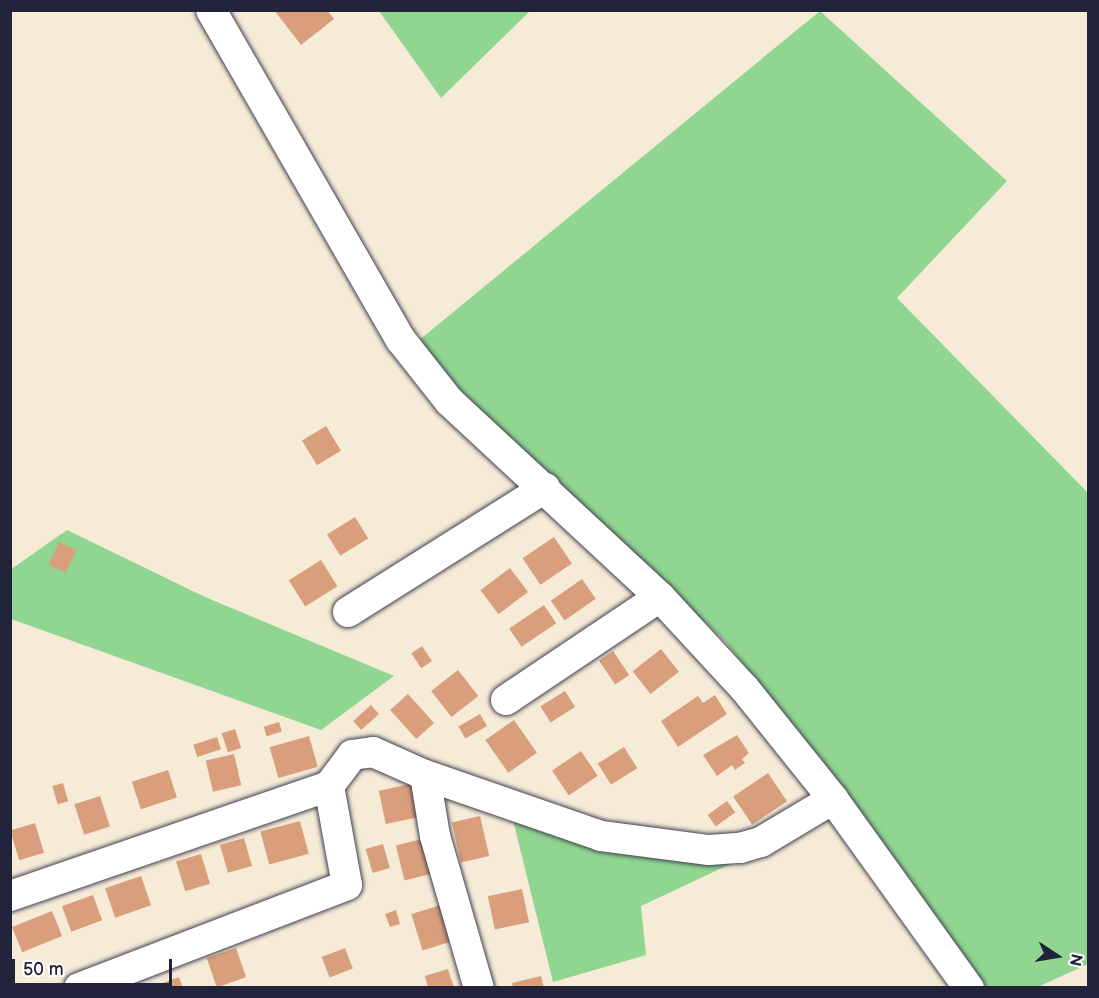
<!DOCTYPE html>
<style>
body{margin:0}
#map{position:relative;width:1099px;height:998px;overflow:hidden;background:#f5ebd7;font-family:"Balsamiq Sans",sans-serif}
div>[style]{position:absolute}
.green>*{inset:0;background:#90d690}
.building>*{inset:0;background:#d99f7c;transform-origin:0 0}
.roads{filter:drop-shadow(0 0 2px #424052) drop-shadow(0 0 2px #424052)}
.minor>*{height:30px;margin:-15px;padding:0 15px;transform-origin:15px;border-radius:15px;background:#fff}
span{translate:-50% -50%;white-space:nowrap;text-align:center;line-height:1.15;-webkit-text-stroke:4.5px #fff;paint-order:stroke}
.frame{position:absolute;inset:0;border:12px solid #22223b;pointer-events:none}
.north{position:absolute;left:1027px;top:926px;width:60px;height:60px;-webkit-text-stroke:4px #fff;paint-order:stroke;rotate:102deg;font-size:16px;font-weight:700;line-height:24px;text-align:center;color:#22223b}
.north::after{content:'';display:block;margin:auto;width:21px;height:27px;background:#22223b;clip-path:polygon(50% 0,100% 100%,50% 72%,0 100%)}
.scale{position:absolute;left:12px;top:959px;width:160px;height:27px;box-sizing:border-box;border:3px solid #22223b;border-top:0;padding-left:8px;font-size:18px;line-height:21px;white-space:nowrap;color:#22223b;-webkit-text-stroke:4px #fff;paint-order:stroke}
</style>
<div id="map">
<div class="green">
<i style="clip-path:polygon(379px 11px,379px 10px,530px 11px,441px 98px)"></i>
<i style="clip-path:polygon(820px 11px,1007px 181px,897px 298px,1088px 493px,1088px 964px,1038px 987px,984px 987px,855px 806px,725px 641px,497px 427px,449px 380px,418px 341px)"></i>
<i style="clip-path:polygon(67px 530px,205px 597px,394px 676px,321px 730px,11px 619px,10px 570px)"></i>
<i style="clip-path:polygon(512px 816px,739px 860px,641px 906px,646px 955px,553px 982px)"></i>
</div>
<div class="building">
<i style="clip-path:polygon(274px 10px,327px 10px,334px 19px,301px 45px)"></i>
<i style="left:326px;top:426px;width:29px;height:28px;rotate:59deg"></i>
<i style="left:355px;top:517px;width:25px;height:33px;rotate:58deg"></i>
<i style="left:554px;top:537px;width:32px;height:38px;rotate:56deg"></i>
<i style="left:59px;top:542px;width:19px;height:25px;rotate:25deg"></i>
<i style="left:321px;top:560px;width:31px;height:38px;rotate:58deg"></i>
<i style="left:510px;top:568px;width:30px;height:37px;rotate:53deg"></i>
<i style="left:582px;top:579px;width:24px;height:38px;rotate:55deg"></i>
<i style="left:544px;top:605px;width:22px;height:42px;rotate:56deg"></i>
<i style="left:422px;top:646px;width:18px;height:13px;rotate:56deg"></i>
<i style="left:661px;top:649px;width:29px;height:36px;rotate:52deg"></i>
<i style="left:613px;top:651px;width:29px;height:17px;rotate:56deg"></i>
<i style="left:458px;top:670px;width:33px;height:34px;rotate:52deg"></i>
<i style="left:565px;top:691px;width:19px;height:29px;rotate:58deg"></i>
<i style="left:408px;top:694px;width:39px;height:24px;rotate:48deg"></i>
<i style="clip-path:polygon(715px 695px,727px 714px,678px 747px,661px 721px,698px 696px,703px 703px)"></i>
<i style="left:371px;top:705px;width:12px;height:24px;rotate:48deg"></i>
<i style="left:480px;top:714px;width:14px;height:25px;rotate:60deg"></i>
<i style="left:514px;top:720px;width:40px;height:35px;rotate:55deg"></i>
<i style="left:279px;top:722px;width:10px;height:16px;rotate:73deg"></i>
<i style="left:235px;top:729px;width:20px;height:14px;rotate:72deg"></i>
<i style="clip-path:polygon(737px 735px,749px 753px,742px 759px,745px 763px,735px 770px,732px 765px,717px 776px,703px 755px)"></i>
<i style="left:309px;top:736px;width:32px;height:41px;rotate:74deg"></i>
<i style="left:217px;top:737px;width:13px;height:25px;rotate:72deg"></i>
<i style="left:624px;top:747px;width:25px;height:31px;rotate:58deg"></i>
<i style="left:581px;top:751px;width:30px;height:35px;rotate:56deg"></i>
<i style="left:234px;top:754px;width:32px;height:29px;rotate:77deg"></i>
<i style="left:168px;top:770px;width:29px;height:38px;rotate:72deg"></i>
<i style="left:768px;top:773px;width:34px;height:42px;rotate:56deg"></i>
<i style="left:63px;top:783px;width:19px;height:11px;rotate:74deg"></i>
<i style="left:411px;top:784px;width:34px;height:33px;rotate:78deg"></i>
<i style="left:100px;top:796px;width:32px;height:27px;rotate:72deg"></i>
<i style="left:727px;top:801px;width:14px;height:24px;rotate:54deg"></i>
<i style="left:480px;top:816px;width:41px;height:29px;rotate:77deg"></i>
<i style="left:300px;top:821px;width:34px;height:41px;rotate:75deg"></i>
<i style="left:35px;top:823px;width:31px;height:26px;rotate:73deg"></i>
<i style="left:244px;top:838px;width:29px;height:25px;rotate:74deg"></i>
<i style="left:422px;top:839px;width:36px;height:27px;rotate:76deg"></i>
<i style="left:383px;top:844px;width:25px;height:18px;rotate:74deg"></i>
<i style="left:201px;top:854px;width:31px;height:26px;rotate:73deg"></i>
<i style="left:141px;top:876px;width:31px;height:38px;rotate:71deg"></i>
<i style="left:522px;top:889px;width:34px;height:35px;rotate:78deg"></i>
<i style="left:93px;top:895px;width:27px;height:33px;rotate:70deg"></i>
<i style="left:441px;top:905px;width:38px;height:31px;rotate:73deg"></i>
<i style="clip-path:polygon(396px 910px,400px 924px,390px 927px,385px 914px)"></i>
<i style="left:52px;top:911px;width:27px;height:43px;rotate:68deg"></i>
<i style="left:236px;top:948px;width:31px;height:31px;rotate:71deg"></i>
<i style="left:345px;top:948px;width:22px;height:25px;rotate:69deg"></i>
<i style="clip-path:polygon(448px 969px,454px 988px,428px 988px,425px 976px)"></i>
<i style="clip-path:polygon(541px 976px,544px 988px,513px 988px,512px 983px)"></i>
<i style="clip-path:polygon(179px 977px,183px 988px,152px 988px,152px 987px)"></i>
</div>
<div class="roads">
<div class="minor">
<i style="left:211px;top:10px;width:381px;rotate:60.1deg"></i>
<i style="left:401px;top:340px;width:78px;rotate:51.8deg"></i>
<i style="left:449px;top:401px;width:288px;rotate:42.9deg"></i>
<i style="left:660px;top:597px;width:125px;rotate:47.3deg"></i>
<i style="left:745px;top:689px;width:141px;rotate:51.3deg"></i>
<i style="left:833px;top:799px;width:233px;rotate:54.3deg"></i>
<i style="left:348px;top:612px;width:233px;rotate:-32.2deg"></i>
<i style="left:506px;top:700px;width:185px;rotate:-33.8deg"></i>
<i style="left:425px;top:775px;width:62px;rotate:80.7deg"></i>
<i style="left:435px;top:836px;width:158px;rotate:73.9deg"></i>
<i style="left:10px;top:896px;width:337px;rotate:-19deg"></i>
<i style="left:79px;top:988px;width:287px;rotate:-21deg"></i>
<i style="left:347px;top:885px;width:101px;rotate:-100.3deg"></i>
<i style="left:329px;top:786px;width:39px;rotate:-53deg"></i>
<i style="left:352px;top:755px;width:21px;rotate:-8deg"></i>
<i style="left:373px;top:752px;width:57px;rotate:23.9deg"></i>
<i style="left:425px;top:775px;width:186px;rotate:19.1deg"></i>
<i style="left:601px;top:836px;width:109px;rotate:7.4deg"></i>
<i style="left:709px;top:850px;width:31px;rotate:-4deg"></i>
<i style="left:740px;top:848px;width:22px;rotate:-16deg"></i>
<i style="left:761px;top:842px;width:84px;rotate:-30.8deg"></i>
</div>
</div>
<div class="frame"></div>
<div class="north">N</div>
<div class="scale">50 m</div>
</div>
